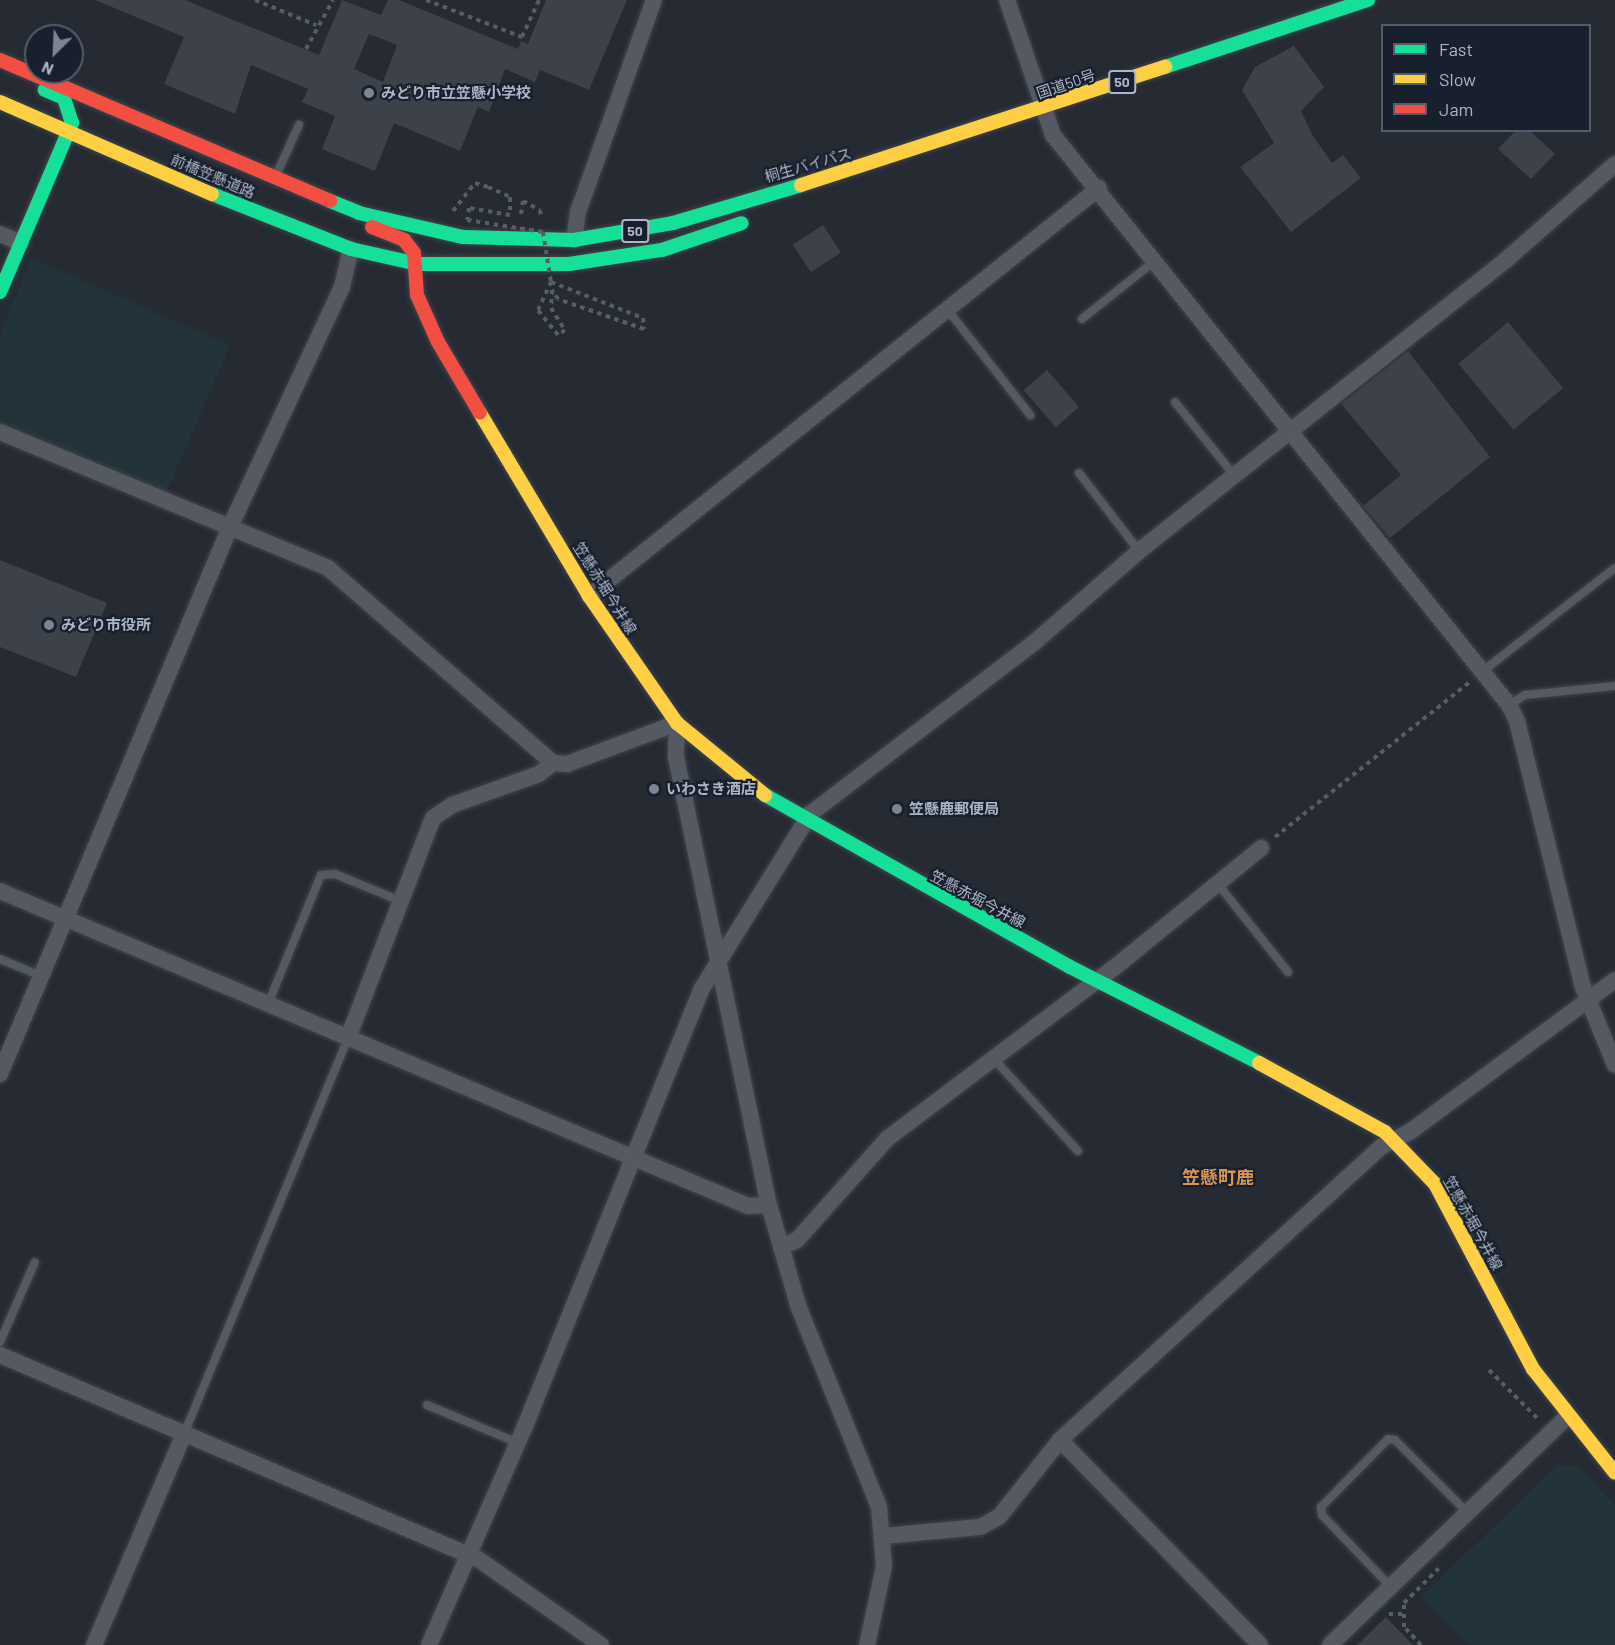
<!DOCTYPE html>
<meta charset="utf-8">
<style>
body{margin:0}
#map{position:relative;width:1615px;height:1645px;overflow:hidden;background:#252a33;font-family:Barlow,"Noto Sans JP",sans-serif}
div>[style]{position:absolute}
.green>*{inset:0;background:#223439}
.building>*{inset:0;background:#3d4149;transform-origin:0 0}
.path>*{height:4px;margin-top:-2px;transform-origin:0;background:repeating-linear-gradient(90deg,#575d64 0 4.5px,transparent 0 9px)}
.roads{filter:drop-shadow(0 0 2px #40454c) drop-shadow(0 0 2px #40454c)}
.lane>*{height:8px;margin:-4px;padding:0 4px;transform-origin:4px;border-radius:4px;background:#545962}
.street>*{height:16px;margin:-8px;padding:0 8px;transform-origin:8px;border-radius:8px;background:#545962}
.fast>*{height:14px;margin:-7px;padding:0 7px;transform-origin:7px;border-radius:7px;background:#16e098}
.slow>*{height:14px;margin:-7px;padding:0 7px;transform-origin:7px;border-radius:7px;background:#ffcf43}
.jam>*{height:14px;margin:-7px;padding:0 7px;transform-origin:7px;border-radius:7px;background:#f24e42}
.path-bridge>*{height:4px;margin-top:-2px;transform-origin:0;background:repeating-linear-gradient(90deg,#575d64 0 4.5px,transparent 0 9px)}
.dots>*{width:16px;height:16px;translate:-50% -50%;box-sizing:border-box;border:3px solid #18202e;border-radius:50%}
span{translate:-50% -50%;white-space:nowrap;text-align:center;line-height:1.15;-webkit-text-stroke:4.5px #18202e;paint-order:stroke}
.shield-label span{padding:2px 4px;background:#18202e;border:2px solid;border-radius:4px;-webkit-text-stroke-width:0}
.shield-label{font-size:14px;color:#adb6c6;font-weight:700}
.street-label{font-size:15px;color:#adb6c6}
.poi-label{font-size:15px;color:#adb6c6;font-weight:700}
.left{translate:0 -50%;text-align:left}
.quarter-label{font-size:18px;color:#da9455;font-weight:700}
.legend{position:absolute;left:1381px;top:24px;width:210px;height:108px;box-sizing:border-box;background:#18202e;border:2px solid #545c6b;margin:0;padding:8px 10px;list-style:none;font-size:18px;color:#adb6c6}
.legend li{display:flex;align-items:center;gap:12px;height:30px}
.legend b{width:30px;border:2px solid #545c6b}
.north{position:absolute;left:24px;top:24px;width:60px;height:60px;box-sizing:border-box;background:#18202e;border:2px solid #545c6b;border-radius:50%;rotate:204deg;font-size:16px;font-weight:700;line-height:24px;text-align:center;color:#adb6c6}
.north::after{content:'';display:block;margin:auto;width:21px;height:27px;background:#7d8593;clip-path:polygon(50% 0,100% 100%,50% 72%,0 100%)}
</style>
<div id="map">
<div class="green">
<i style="clip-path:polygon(31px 258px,230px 345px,167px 491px,0 420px,0 335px)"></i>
<i style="clip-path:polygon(1557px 1465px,1580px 1467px,1615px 1506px,1615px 1645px,1470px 1645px,1421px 1597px)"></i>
</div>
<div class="building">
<i style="clip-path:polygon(evenodd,95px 0,185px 0,319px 55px,342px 0,381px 15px,388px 0,399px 0,518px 49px,521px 41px,528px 44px,546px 0,627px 0,589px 90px,540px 70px,535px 82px,505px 69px,489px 112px,478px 107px,460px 151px,394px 123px,375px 171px,322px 149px,335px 116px,302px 102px,308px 89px,251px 65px,235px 114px,164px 84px,184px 37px,95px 0,369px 34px,397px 45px,383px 82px,354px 69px,369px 34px)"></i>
<i style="clip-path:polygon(1294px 46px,1324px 87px,1301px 111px,1313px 136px,1332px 163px,1343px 155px,1361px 178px,1291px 232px,1240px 167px,1274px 143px,1242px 90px,1255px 67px)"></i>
<i style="clip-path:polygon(1516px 130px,1529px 130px,1555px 154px,1531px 179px,1498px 149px)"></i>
<i style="left:823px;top:225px;width:33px;height:36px;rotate:57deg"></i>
<i style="left:1508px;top:322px;width:86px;height:65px;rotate:50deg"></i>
<i style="clip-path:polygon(1408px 351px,1490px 457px,1390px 538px,1363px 506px,1401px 475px,1341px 404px)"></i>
<i style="left:1047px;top:370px;width:49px;height:31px;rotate:49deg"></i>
<i style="clip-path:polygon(0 560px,107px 603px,76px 677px,0 647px)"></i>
<i style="clip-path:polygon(1386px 1617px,1413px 1645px,1357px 1645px)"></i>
</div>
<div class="path">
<i style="left:255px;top:0;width:66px;rotate:22.3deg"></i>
<i style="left:426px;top:0;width:103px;rotate:21.1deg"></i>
<i style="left:522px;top:37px;width:41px;rotate:-65.3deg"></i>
<i style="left:306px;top:49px;width:56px;rotate:-61.1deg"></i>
<i style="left:453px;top:211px;width:36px;rotate:-52deg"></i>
<i style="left:475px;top:183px;width:14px;rotate:17deg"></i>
<i style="left:521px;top:214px;width:13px;rotate:-81deg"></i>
<i style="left:523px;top:201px;width:19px;rotate:28deg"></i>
<i style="left:540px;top:210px;width:6px;rotate:81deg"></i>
<i style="left:551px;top:282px;width:99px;rotate:21.4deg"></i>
<i style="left:643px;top:318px;width:11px;rotate:85deg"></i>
<i style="left:644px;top:329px;width:91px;rotate:-160.8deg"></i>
<i style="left:558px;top:299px;width:11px;rotate:-124deg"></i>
<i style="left:552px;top:290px;width:18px;rotate:93deg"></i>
<i style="left:551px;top:308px;width:26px;rotate:58deg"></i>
<i style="left:565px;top:330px;width:9px;rotate:144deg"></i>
<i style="left:558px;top:335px;width:32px;rotate:-129deg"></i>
<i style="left:538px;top:310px;width:31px;rotate:-65deg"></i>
<i style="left:1275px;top:837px;width:251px;rotate:-38.5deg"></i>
<i style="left:1489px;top:1370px;width:71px;rotate:45deg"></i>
<i style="left:1389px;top:1614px;width:14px"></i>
<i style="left:1421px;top:1645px;width:25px;rotate:-133deg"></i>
<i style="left:1404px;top:1627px;width:24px;rotate:-90deg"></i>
<i style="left:1404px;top:1603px;width:49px;rotate:-45deg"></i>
</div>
<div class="roads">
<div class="lane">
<i style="left:278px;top:171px;width:51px;rotate:-65.5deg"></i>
<i style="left:947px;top:309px;width:135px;rotate:51.9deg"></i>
<i style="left:1082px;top:319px;width:95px;rotate:-38.6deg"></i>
<i style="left:1175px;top:402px;width:94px;rotate:51.1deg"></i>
<i style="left:1079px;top:473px;width:98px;rotate:52.4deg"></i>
<i style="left:1483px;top:671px;width:167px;rotate:-38deg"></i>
<i style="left:1509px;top:705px;width:19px;rotate:-32deg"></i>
<i style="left:1525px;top:695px;width:90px;rotate:-5.7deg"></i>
<i style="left:1217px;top:883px;width:114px;rotate:51.4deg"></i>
<i style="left:0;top:959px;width:44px;rotate:22.5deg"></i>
<i style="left:268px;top:1004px;width:139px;rotate:-67.7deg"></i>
<i style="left:321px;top:875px;width:14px;rotate:-4deg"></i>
<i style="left:335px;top:874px;width:68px;rotate:22.4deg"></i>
<i style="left:993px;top:1058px;width:126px;rotate:47.6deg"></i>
<i style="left:0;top:1342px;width:87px;rotate:-66.4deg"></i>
<i style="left:427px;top:1405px;width:96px;rotate:22.6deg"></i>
<i style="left:184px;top:1434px;width:429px;rotate:-67.5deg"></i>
<i style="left:1390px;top:1586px;width:98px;rotate:-133.8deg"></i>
<i style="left:1322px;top:1515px;width:8px;rotate:-97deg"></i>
<i style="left:1321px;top:1507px;width:95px;rotate:-45.4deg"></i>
<i style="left:1388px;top:1439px;width:7px;rotate:8deg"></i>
<i style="left:1395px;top:1440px;width:103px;rotate:45deg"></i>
</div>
<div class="street">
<i style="left:1007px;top:0;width:143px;rotate:71.2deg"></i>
<i style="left:1053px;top:135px;width:730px;rotate:51.34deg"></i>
<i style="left:1509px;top:705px;width:18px;rotate:63deg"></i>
<i style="left:1517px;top:721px;width:274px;rotate:76.1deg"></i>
<i style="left:1583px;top:987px;width:84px;rotate:67.7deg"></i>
<i style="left:0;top:234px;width:23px;rotate:23deg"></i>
<i style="left:574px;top:240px;width:28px;rotate:-82deg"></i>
<i style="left:578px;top:212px;width:225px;rotate:-70.3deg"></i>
<i style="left:0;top:432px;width:355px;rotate:22.5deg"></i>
<i style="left:328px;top:568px;width:298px;rotate:40.9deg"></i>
<i style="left:553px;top:763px;width:14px;rotate:4deg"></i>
<i style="left:567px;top:764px;width:117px;rotate:-20.4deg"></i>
<i style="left:589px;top:596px;width:653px;rotate:-38.66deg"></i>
<i style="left:677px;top:723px;width:34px;rotate:92deg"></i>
<i style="left:676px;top:757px;width:458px;rotate:78.3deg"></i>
<i style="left:769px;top:1205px;width:107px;rotate:73.8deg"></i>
<i style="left:799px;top:1308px;width:214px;rotate:68.1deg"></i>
<i style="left:879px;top:1507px;width:59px;rotate:85.2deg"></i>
<i style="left:884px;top:1566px;width:81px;rotate:102.1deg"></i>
<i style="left:0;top:891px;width:812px;rotate:22.84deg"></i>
<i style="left:748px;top:1206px;width:21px;rotate:-3deg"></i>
<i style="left:348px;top:1038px;width:236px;rotate:-68.9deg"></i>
<i style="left:433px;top:818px;width:23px;rotate:-34deg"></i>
<i style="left:452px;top:805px;width:92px;rotate:-19.6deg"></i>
<i style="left:539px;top:774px;width:18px;rotate:-38deg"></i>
<i style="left:0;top:1074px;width:593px;rotate:-67.19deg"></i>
<i style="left:230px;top:527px;width:265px;rotate:-65deg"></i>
<i style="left:342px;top:287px;width:39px;rotate:-77deg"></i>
<i style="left:781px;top:1247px;width:17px;rotate:-24deg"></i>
<i style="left:797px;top:1240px;width:137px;rotate:-48.3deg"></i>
<i style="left:888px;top:1138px;width:283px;rotate:-37deg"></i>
<i style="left:1114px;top:968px;width:190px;rotate:-39.2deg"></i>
<i style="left:0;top:1355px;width:520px;rotate:23.11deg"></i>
<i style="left:478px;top:1559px;width:150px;rotate:35deg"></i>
<i style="left:1060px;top:1440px;width:286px;rotate:45.7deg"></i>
<i style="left:884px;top:1536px;width:96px;rotate:-5.4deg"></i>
<i style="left:980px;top:1527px;width:21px;rotate:-28deg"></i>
<i style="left:999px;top:1517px;width:98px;rotate:-51.6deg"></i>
<i style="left:1060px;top:1440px;width:435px;rotate:-42.4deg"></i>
<i style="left:1381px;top:1147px;width:34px;rotate:-28deg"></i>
<i style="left:1411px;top:1131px;width:254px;rotate:-36.5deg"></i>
<i style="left:94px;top:1645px;width:229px;rotate:-66.9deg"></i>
<i style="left:429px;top:1645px;width:239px;rotate:-66.3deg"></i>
<i style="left:525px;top:1426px;width:470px;rotate:-68deg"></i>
<i style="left:701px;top:990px;width:207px;rotate:-58.2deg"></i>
<i style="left:810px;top:814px;width:285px;rotate:-37.4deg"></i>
<i style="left:1036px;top:641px;width:137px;rotate:-41.1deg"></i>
<i style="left:1139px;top:551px;width:470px;rotate:-38.4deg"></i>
<i style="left:1507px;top:259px;width:144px;rotate:-41.3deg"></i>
<i style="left:1330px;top:1645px;width:329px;rotate:-43.9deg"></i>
</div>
<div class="fast">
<i style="left:1165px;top:67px;width:214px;rotate:-18.3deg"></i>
<i style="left:212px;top:194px;width:149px;rotate:21.6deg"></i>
<i style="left:351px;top:249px;width:69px;rotate:12.6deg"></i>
<i style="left:418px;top:264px;width:151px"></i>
<i style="left:569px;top:264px;width:94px;rotate:-8.6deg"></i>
<i style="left:662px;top:250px;width:84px;rotate:-18.6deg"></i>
<i style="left:330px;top:201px;width:31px;rotate:22deg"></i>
<i style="left:359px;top:213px;width:107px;rotate:13deg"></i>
<i style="left:463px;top:237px;width:111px;rotate:1.5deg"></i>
<i style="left:574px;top:240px;width:100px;rotate:-9.7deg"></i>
<i style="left:673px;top:223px;width:134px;rotate:-16.5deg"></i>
<i style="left:0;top:292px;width:184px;rotate:-66.9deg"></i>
<i style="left:72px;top:123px;width:26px;rotate:-108deg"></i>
<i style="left:64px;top:98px;width:21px;rotate:-157deg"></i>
<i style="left:765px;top:795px;width:350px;rotate:29.4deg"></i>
<i style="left:1070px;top:967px;width:212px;rotate:26.9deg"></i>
</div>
<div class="slow">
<i style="left:0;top:102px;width:231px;rotate:23.5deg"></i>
<i style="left:801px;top:185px;width:383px;rotate:-18deg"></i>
<i style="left:480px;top:413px;width:213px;rotate:59.2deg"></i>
<i style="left:589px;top:596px;width:155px;rotate:55.3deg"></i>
<i style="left:677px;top:723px;width:114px;rotate:39.3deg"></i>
<i style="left:1259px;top:1063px;width:144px;rotate:28.7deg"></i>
<i style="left:1385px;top:1132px;width:72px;rotate:46.1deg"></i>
<i style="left:1435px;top:1184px;width:209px;rotate:62.1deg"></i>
<i style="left:1533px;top:1369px;width:132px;rotate:51.7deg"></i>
</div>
<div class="jam">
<i style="left:0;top:60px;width:359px;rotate:23.1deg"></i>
<i style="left:372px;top:227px;width:35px;rotate:22deg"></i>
<i style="left:404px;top:240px;width:16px;rotate:52deg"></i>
<i style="left:414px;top:253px;width:42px;rotate:85.9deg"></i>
<i style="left:417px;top:295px;width:51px;rotate:65.9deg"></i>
<i style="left:438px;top:342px;width:82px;rotate:59.4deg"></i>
</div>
</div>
<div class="path-bridge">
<i style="left:488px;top:187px;width:24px;rotate:24deg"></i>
<i style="left:510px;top:197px;width:18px;rotate:90deg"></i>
<i style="left:510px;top:215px;width:42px;rotate:-170.3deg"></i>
<i style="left:469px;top:208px;width:12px;rotate:99deg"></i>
<i style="left:467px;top:220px;width:77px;rotate:9deg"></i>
<i style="left:543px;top:232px;width:51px;rotate:80.9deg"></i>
</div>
<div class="dots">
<i style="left:369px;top:93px;background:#7d8593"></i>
<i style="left:49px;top:625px;background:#7d8593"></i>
<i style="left:654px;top:789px;background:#7d8593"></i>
<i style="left:897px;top:809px;background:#7d8593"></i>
</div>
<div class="shield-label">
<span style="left:1122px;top:82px">50</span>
<span style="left:635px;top:231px">50</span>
</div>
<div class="street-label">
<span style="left:1066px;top:84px;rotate:-19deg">国道50号</span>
<span style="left:808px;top:165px;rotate:-16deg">桐生バイパス</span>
<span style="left:213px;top:176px;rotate:23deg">前橋笠懸道路</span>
<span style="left:605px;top:588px;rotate:58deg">笠懸赤堀今井線</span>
<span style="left:978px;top:899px;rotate:28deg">笠懸赤堀今井線</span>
<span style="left:1473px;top:1223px;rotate:61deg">笠懸赤堀今井線</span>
</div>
<div class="poi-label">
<span class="left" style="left:381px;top:93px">みどり市立笠懸小学校</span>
<span class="left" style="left:61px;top:625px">みどり市役所</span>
<span class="left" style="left:666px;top:789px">いわさき酒店</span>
<span class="left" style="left:909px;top:809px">笠懸鹿郵便局</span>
</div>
<div class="quarter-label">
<span style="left:1218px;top:1177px">笠懸町鹿</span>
</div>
<ul class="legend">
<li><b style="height:8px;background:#16e098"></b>Fast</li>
<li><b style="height:8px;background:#ffcf43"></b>Slow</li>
<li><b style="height:8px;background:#f24e42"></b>Jam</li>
</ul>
<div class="north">N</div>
</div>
